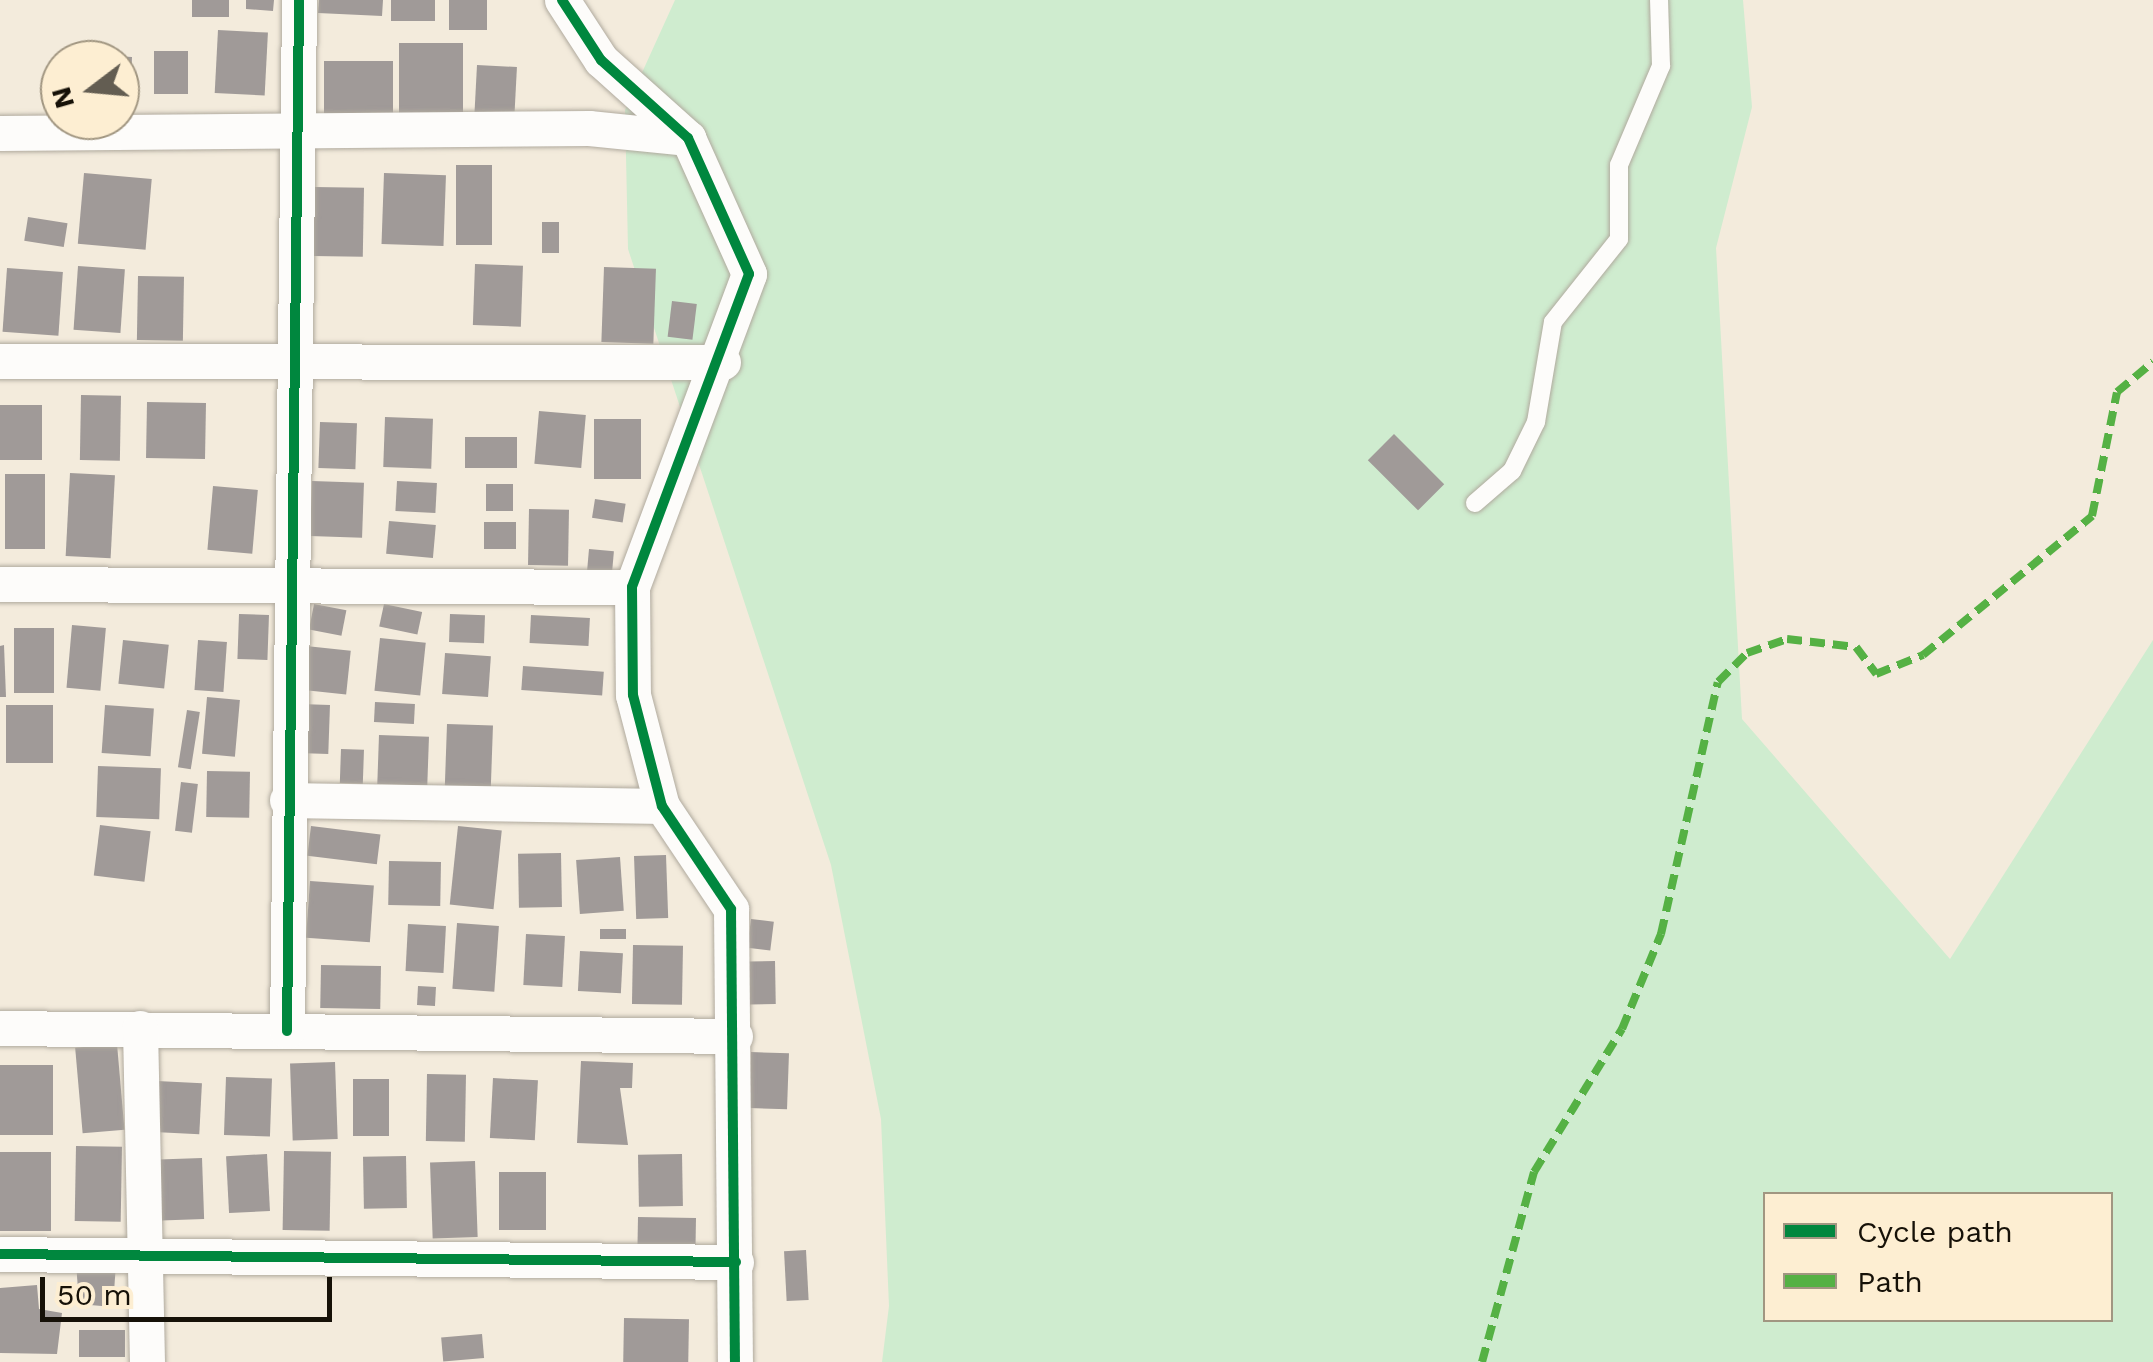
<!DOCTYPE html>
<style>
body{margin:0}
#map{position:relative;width:2153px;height:1362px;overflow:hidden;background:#f3ebdc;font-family:"Work Sans",sans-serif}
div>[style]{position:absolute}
.green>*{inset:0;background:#cfeccf}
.building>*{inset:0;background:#a09a98;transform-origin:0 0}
.roads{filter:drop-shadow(0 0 2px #b0aa9e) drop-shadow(0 0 2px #b0aa9e)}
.lane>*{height:18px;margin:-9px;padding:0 9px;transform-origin:9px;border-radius:9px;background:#fdfcfa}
.street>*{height:35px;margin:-17.5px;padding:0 17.5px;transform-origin:17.5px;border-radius:17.5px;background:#fdfcfa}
.quiet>*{height:8px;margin-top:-4px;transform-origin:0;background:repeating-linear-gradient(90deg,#55b144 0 15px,transparent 0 23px)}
.cycleway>*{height:10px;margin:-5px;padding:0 5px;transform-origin:5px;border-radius:5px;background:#00873e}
span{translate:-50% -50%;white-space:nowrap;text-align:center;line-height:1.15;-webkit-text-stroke:10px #fdeed2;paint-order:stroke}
.legend{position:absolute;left:1763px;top:1192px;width:350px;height:130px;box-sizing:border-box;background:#fdeed2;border:2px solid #a19681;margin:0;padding:12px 18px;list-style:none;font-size:30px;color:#161108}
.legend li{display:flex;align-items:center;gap:20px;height:50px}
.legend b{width:50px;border:2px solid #a19681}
.north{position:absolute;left:40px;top:40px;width:100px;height:100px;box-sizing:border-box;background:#fdeed2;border:2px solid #a19681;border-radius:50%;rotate:254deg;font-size:28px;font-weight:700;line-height:40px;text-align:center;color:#161108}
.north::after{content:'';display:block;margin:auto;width:35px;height:45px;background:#635d52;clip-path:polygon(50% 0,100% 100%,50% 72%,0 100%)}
.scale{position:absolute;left:40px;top:1277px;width:292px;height:45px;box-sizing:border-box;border:5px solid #161108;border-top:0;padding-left:12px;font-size:30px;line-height:35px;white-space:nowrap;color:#161108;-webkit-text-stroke:8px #fdeed2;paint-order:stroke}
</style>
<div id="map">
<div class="green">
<i style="clip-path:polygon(evenodd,675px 0,1743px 0,1752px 107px,1716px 248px,1742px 719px,1950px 959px,2153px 640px,2153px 1362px,882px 1362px,889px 1306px,881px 1119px,831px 865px,628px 249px,625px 110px,675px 0,1766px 1194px,2110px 1194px,2110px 1320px,1766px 1320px,1766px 1194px)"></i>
</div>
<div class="building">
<i style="left:192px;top:0;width:37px;height:17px"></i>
<i style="clip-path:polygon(246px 0,274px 0,273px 11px,246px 9px)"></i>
<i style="clip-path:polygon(319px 0,383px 0,382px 16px,318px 13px)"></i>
<i style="left:391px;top:0;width:44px;height:21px"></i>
<i style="left:449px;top:0;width:38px;height:30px"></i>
<i style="left:218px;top:30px;width:50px;height:63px;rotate:3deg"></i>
<i style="left:399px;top:43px;width:64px;height:71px"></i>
<i style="left:154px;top:51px;width:34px;height:43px"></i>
<i style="clip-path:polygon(81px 54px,132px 57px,130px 106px,120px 105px,120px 60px)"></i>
<i style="left:324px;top:61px;width:69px;height:64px"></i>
<i style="left:477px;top:65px;width:40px;height:54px;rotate:3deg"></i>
<i style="left:456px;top:165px;width:36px;height:80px"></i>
<i style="left:84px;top:173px;width:68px;height:71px;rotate:5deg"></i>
<i style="left:384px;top:173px;width:62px;height:71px;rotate:2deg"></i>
<i style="left:314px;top:187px;width:50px;height:69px;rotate:1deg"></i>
<i style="left:28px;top:217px;width:40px;height:24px;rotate:9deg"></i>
<i style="left:542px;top:222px;width:17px;height:31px"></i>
<i style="left:475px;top:264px;width:48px;height:61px;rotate:2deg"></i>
<i style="left:78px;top:266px;width:47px;height:64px;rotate:4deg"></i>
<i style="left:604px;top:267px;width:52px;height:75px;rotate:2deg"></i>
<i style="left:7px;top:268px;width:56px;height:64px;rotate:4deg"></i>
<i style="left:138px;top:276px;width:46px;height:64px;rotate:1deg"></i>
<i style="left:672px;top:301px;width:25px;height:36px;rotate:7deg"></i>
<i style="left:81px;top:395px;width:40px;height:65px;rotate:1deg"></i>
<i style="left:147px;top:402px;width:59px;height:56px;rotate:1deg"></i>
<i style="left:0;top:405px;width:42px;height:55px"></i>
<i style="left:539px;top:411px;width:47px;height:53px;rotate:5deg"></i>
<i style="left:385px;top:417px;width:48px;height:50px;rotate:2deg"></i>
<i style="left:594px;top:419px;width:47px;height:60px"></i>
<i style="left:320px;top:422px;width:37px;height:46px;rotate:2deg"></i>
<i style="left:1394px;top:434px;width:71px;height:37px;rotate:45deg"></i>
<i style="left:465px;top:437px;width:52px;height:31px"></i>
<i style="left:70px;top:473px;width:45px;height:83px;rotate:3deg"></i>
<i style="left:5px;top:474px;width:40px;height:75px"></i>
<i style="left:312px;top:481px;width:52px;height:55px;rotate:2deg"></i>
<i style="left:397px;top:481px;width:40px;height:30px;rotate:3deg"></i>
<i style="left:486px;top:484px;width:27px;height:27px"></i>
<i style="left:213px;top:486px;width:45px;height:64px;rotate:5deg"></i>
<i style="left:595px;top:499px;width:31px;height:19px;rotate:9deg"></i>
<i style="left:529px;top:509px;width:40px;height:56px;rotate:1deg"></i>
<i style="left:389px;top:521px;width:47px;height:33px;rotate:5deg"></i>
<i style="left:484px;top:522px;width:32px;height:27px"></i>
<i style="left:589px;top:549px;width:25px;height:21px;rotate:5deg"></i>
<i style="left:314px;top:604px;width:33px;height:26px;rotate:11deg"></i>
<i style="left:384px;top:604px;width:39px;height:23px;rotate:12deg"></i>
<i style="left:239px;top:614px;width:30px;height:45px;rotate:2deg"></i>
<i style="left:450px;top:614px;width:35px;height:28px;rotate:2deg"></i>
<i style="left:531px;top:615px;width:59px;height:28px;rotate:3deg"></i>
<i style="left:72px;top:625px;width:34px;height:63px;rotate:5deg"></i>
<i style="left:14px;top:628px;width:40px;height:65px"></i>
<i style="left:380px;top:638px;width:46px;height:53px;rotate:6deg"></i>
<i style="left:123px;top:640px;width:46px;height:44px;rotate:6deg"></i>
<i style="left:198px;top:640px;width:29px;height:50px;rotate:4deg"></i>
<i style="clip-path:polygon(4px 645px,6px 697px,0 697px,0 646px)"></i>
<i style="left:306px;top:646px;width:45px;height:44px;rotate:6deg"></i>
<i style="left:445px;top:653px;width:46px;height:41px;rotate:4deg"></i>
<i style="left:523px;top:666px;width:81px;height:24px;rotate:4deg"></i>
<i style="left:207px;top:697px;width:33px;height:57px;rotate:5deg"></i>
<i style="left:375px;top:702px;width:40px;height:20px;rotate:3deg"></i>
<i style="left:300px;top:704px;width:30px;height:49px;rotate:2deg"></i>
<i style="left:6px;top:705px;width:47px;height:58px"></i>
<i style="left:105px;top:705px;width:49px;height:48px;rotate:4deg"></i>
<i style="left:187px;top:710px;width:13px;height:58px;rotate:9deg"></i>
<i style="left:447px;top:724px;width:46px;height:67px;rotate:2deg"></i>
<i style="left:379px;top:735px;width:50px;height:49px;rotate:2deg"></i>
<i style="left:341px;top:749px;width:23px;height:34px;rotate:2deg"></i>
<i style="left:98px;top:766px;width:63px;height:51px;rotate:2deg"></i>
<i style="left:207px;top:771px;width:43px;height:46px;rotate:1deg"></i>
<i style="left:181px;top:782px;width:17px;height:49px;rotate:7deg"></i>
<i style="left:100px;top:825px;width:51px;height:51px;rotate:7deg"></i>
<i style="left:311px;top:826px;width:70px;height:30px;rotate:7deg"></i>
<i style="left:458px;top:826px;width:44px;height:79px;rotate:6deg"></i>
<i style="left:561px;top:853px;width:54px;height:43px;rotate:89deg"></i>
<i style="left:666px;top:855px;width:63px;height:32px;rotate:88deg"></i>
<i style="left:620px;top:857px;width:54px;height:44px;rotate:86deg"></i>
<i style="left:389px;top:861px;width:52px;height:44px;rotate:1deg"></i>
<i style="left:310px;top:881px;width:64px;height:57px;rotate:4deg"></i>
<i style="left:751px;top:919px;width:23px;height:29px;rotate:7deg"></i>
<i style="left:457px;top:923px;width:42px;height:66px;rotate:4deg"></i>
<i style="left:408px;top:924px;width:38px;height:47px;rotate:3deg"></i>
<i style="left:600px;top:929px;width:26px;height:10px"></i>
<i style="left:526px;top:934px;width:39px;height:51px;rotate:3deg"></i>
<i style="left:633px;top:945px;width:50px;height:59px;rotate:1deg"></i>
<i style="left:580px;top:951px;width:43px;height:40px;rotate:3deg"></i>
<i style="left:775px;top:961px;width:43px;height:26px;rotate:89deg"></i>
<i style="left:321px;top:965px;width:60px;height:43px;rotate:1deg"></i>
<i style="left:418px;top:986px;width:18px;height:19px;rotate:3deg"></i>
<i style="left:117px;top:1044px;width:86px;height:42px;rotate:85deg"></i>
<i style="left:751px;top:1052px;width:38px;height:56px;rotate:2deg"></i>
<i style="clip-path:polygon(581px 1061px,633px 1063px,632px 1088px,620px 1088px,628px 1145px,577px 1143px)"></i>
<i style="left:335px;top:1062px;width:77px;height:45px;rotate:88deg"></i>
<i style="left:0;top:1065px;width:53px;height:70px"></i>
<i style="left:427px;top:1074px;width:39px;height:67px;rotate:1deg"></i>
<i style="left:226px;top:1077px;width:46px;height:58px;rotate:2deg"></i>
<i style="left:493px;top:1078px;width:45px;height:60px;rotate:3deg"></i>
<i style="left:353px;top:1079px;width:36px;height:57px"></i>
<i style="left:157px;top:1081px;width:45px;height:51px;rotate:3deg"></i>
<i style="left:76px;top:1146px;width:46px;height:75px;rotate:1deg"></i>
<i style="left:284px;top:1151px;width:47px;height:79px;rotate:1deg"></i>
<i style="left:0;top:1152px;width:51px;height:79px"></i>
<i style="left:267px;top:1154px;width:57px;height:41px;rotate:87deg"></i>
<i style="left:682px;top:1154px;width:52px;height:44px;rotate:89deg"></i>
<i style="left:406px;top:1156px;width:52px;height:43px;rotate:89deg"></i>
<i style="left:202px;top:1158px;width:61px;height:43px;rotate:88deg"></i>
<i style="left:475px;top:1161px;width:76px;height:45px;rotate:88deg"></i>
<i style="left:499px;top:1172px;width:47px;height:58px"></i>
<i style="left:638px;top:1217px;width:58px;height:35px;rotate:1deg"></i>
<i style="left:806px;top:1250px;width:50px;height:22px;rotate:87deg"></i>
<i style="clip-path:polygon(76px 1262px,116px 1263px,113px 1307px,79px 1304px)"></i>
<i style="clip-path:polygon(37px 1285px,39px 1309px,62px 1313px,57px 1354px,0 1353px,0 1288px)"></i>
<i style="left:624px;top:1318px;width:65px;height:44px;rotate:1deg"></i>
<i style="left:125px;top:1330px;width:27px;height:46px;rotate:90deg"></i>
<i style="left:482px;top:1334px;width:24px;height:41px;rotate:85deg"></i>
</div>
<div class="roads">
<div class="lane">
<i style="left:1475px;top:503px;width:49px;rotate:-40.9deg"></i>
<i style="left:1512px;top:471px;width:55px;rotate:-63.9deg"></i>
<i style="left:1536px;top:422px;width:101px;rotate:-80.4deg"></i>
<i style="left:1553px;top:322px;width:106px;rotate:-51.5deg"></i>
<i style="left:1619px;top:239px;width:74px;rotate:-90deg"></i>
<i style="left:1619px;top:165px;width:108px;rotate:-67deg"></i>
<i style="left:1661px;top:66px;width:66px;rotate:-91.7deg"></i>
</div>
<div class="street">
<i style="left:562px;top:0;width:72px;rotate:57deg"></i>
<i style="left:601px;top:60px;width:117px;rotate:41.9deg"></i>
<i style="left:688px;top:138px;width:149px;rotate:65.8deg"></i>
<i style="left:749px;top:274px;width:334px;rotate:110.5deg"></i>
<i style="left:632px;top:587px;width:108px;rotate:89.5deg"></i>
<i style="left:633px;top:695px;width:115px;rotate:75.4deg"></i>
<i style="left:662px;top:806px;width:124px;rotate:56.2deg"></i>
<i style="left:731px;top:909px;width:453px;rotate:89.5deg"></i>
<i style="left:0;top:133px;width:589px;rotate:-0.49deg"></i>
<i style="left:589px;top:128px;width:100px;rotate:5.8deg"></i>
<i style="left:0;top:361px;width:723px;rotate:0.08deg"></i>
<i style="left:0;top:584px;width:632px;rotate:0.27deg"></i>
<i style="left:287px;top:800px;width:375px;rotate:0.9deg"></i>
<i style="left:0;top:1028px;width:735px;rotate:0.62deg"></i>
<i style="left:140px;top:1028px;width:334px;rotate:88.8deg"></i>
<i style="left:287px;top:1031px;width:1031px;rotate:-89.33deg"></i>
<i style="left:0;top:1254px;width:736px;rotate:0.62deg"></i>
</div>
</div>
<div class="quiet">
<i style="left:1482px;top:1362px;width:197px;rotate:-74.7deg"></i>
<i style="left:1534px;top:1172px;width:168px;rotate:-58.4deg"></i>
<i style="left:1622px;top:1029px;width:103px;rotate:-67.7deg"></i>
<i style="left:1661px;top:934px;width:258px;rotate:-77.3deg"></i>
<i style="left:1718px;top:682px;width:41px;rotate:-45deg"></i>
<i style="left:1747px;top:653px;width:42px;rotate:-19.3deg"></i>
<i style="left:1787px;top:639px;width:69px;rotate:6.6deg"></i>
<i style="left:1856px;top:647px;width:34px;rotate:53deg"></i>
<i style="left:1876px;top:674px;width:51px;rotate:-22deg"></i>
<i style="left:1923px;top:655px;width:219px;rotate:-39.4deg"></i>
<i style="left:2092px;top:516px;width:126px;rotate:-78.6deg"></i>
<i style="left:2117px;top:392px;width:47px;rotate:-39.8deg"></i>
</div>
<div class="cycleway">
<i style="left:562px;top:0;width:72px;rotate:57deg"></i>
<i style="left:601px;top:60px;width:117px;rotate:41.9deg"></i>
<i style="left:688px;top:138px;width:149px;rotate:65.8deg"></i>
<i style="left:749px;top:274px;width:334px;rotate:110.5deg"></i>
<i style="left:632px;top:587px;width:108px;rotate:89.5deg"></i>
<i style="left:633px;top:695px;width:115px;rotate:75.4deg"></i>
<i style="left:662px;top:806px;width:124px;rotate:56.2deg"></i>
<i style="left:731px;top:909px;width:453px;rotate:89.5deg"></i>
<i style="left:287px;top:1031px;width:1031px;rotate:-89.33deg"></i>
<i style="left:0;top:1254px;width:736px;rotate:0.62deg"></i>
</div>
<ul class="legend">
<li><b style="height:12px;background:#00873e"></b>Cycle path</li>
<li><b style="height:12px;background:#55b144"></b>Path</li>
</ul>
<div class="north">N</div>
<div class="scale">50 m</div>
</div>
